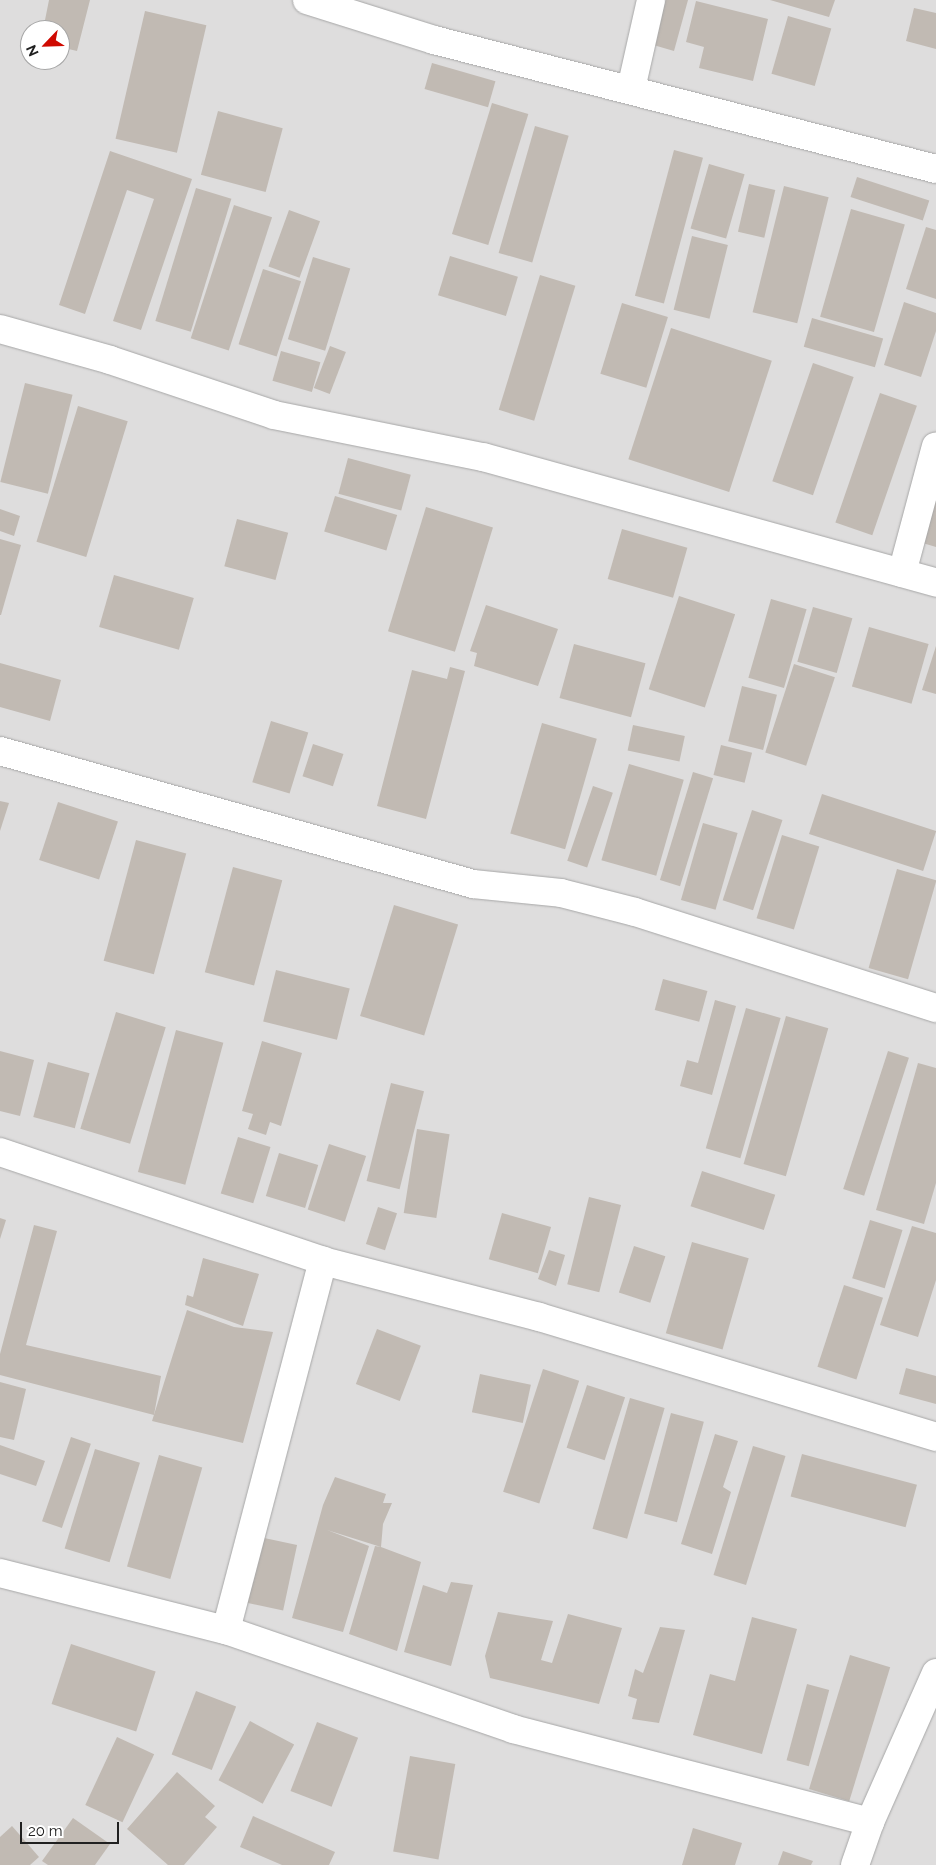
<!DOCTYPE html>
<style>
body{margin:0}
#map{position:relative;width:936px;height:1865px;overflow:hidden;background:#f1eee7;font-family:Raleway,sans-serif}
div>[style]{position:absolute}
.residential>*{inset:0;background:#dedddd}
.building>*{inset:0;background:#c1bab3;transform-origin:0 0}
.roads{filter:drop-shadow(0 0 1px #a7a7a7) drop-shadow(0 0 1px #a7a7a7)}
.street>*{height:28px;margin:-14px;padding:0 14px;transform-origin:14px;border-radius:14px;background:#fff}
span{translate:-50% -50%;white-space:nowrap;text-align:center;line-height:1.15;-webkit-text-stroke:4px #fff;paint-order:stroke}
.north{position:absolute;left:20px;top:20px;width:50px;height:50px;box-sizing:border-box;background:#fff;border:1px solid #a6a6a6;border-radius:50%;rotate:246deg;font-size:14px;font-weight:700;line-height:20px;text-align:center;color:#202020}
.north::after{content:'';display:block;margin:auto;width:18px;height:22px;background:#cf0901;clip-path:polygon(50% 0,100% 100%,50% 72%,0 100%)}
.scale{position:absolute;left:20px;top:1822px;width:99px;height:22px;box-sizing:border-box;border:2px solid #202020;border-top:0;padding-left:6px;font-size:15px;line-height:18px;white-space:nowrap;color:#202020;-webkit-text-stroke:4px #fff;paint-order:stroke}
</style>
<div id="map">
<div class="residential">
<i style="clip-path:polygon(evenodd,0 0,936px 0,936px 1865px,0 1865px,0 0,30px 30px,60px 30px,60px 60px,30px 60px,30px 30px)"></i>
</div>
<div class="building">
<i style="clip-path:polygon(49px 0,90px 0,77px 51px,60px 47px,60px 30px,43px 30px)"></i>
<i style="clip-path:polygon(662px 0,688px 0,674px 51px,650px 44px)"></i>
<i style="clip-path:polygon(770px 0,835px 0,829px 17px)"></i>
<i style="clip-path:polygon(696px 1px,768px 19px,753px 81px,699px 68px,704px 47px,686px 42px)"></i>
<i style="clip-path:polygon(914px 8px,936px 13px,936px 49px,906px 41px)"></i>
<i style="left:145px;top:11px;width:63px;height:131px;rotate:13deg"></i>
<i style="left:788px;top:16px;width:45px;height:60px;rotate:16deg"></i>
<i style="left:432px;top:63px;width:66px;height:27px;rotate:16deg"></i>
<i style="left:492px;top:103px;width:38px;height:137px;rotate:17deg"></i>
<i style="left:218px;top:111px;width:67px;height:66px;rotate:15deg"></i>
<i style="left:535px;top:126px;width:35px;height:132px;rotate:16deg"></i>
<i style="left:674px;top:150px;width:30px;height:151px;rotate:15deg"></i>
<i style="clip-path:polygon(110px 151px,192px 179px,141px 330px,113px 321px,154px 199px,127px 190px,85px 314px,59px 305px)"></i>
<i style="left:709px;top:164px;width:37px;height:67px;rotate:16deg"></i>
<i style="left:857px;top:177px;width:76px;height:21px;rotate:18deg"></i>
<i style="left:749px;top:184px;width:27px;height:49px;rotate:13deg"></i>
<i style="left:784px;top:186px;width:46px;height:130px;rotate:14deg"></i>
<i style="left:196px;top:188px;width:37px;height:139px;rotate:17deg"></i>
<i style="left:234px;top:205px;width:40px;height:140px;rotate:18deg"></i>
<i style="left:851px;top:209px;width:56px;height:112px;rotate:16deg"></i>
<i style="left:289px;top:210px;width:33px;height:60px;rotate:20deg"></i>
<i style="clip-path:polygon(926px 227px,936px 230px,936px 299px,906px 289px)"></i>
<i style="left:692px;top:236px;width:37px;height:76px;rotate:14deg"></i>
<i style="left:450px;top:256px;width:71px;height:41px;rotate:17deg"></i>
<i style="left:313px;top:257px;width:39px;height:86px;rotate:17deg"></i>
<i style="left:263px;top:269px;width:40px;height:79px;rotate:18deg"></i>
<i style="left:540px;top:275px;width:37px;height:141px;rotate:17deg"></i>
<i style="clip-path:polygon(904px 302px,936px 313px,936px 331px,921px 377px,884px 365px)"></i>
<i style="left:622px;top:303px;width:48px;height:74px;rotate:17deg"></i>
<i style="left:812px;top:318px;width:74px;height:30px;rotate:16deg"></i>
<i style="left:671px;top:328px;width:106px;height:138px;rotate:18deg"></i>
<i style="left:330px;top:346px;width:17px;height:45px;rotate:21deg"></i>
<i style="left:281px;top:351px;width:41px;height:31px;rotate:16deg"></i>
<i style="left:813px;top:363px;width:43px;height:125px;rotate:19deg"></i>
<i style="left:25px;top:383px;width:49px;height:102px;rotate:14deg"></i>
<i style="left:880px;top:393px;width:39px;height:137px;rotate:19deg"></i>
<i style="left:78px;top:406px;width:52px;height:142px;rotate:17deg"></i>
<i style="left:348px;top:458px;width:65px;height:37px;rotate:15deg"></i>
<i style="clip-path:polygon(936px 475px,936px 547px,916px 541px)"></i>
<i style="left:335px;top:496px;width:65px;height:37px;rotate:17deg"></i>
<i style="left:426px;top:507px;width:70px;height:130px;rotate:17deg"></i>
<i style="clip-path:polygon(0 509px,20px 516px,14px 536px,0 531px)"></i>
<i style="left:237px;top:519px;width:53px;height:49px;rotate:15deg"></i>
<i style="left:622px;top:529px;width:68px;height:52px;rotate:16deg"></i>
<i style="clip-path:polygon(0 539px,21px 545px,1px 615px,0 615px)"></i>
<i style="left:114px;top:575px;width:83px;height:54px;rotate:16deg"></i>
<i style="left:679px;top:596px;width:59px;height:98px;rotate:18deg"></i>
<i style="left:771px;top:599px;width:37px;height:82px;rotate:16deg"></i>
<i style="clip-path:polygon(486px 605px,558px 629px,538px 686px,474px 666px,477px 653px,470px 651px)"></i>
<i style="left:813px;top:607px;width:41px;height:57px;rotate:16deg"></i>
<i style="left:869px;top:627px;width:62px;height:62px;rotate:16deg"></i>
<i style="left:574px;top:644px;width:74px;height:56px;rotate:15deg"></i>
<i style="clip-path:polygon(936px 646px,936px 694px,922px 690px)"></i>
<i style="clip-path:polygon(0 663px,61px 680px,50px 721px,0 707px)"></i>
<i style="left:794px;top:664px;width:43px;height:93px;rotate:18deg"></i>
<i style="clip-path:polygon(450px 667px,465px 671px,426px 819px,377px 806px,412px 670px,447px 679px)"></i>
<i style="left:742px;top:686px;width:36px;height:57px;rotate:14deg"></i>
<i style="left:271px;top:721px;width:39px;height:64px;rotate:17deg"></i>
<i style="left:542px;top:723px;width:57px;height:115px;rotate:16deg"></i>
<i style="left:633px;top:725px;width:53px;height:26px;rotate:12deg"></i>
<i style="left:313px;top:744px;width:32px;height:34px;rotate:18deg"></i>
<i style="left:721px;top:745px;width:32px;height:31px;rotate:14deg"></i>
<i style="left:629px;top:764px;width:57px;height:100px;rotate:16deg"></i>
<i style="left:693px;top:772px;width:21px;height:113px;rotate:17deg"></i>
<i style="left:593px;top:786px;width:21px;height:79px;rotate:19deg"></i>
<i style="left:822px;top:794px;width:120px;height:42px;rotate:18deg"></i>
<i style="clip-path:polygon(0 801px,9px 803px,0 831px)"></i>
<i style="left:58px;top:802px;width:63px;height:61px;rotate:18deg"></i>
<i style="left:752px;top:810px;width:32px;height:95px;rotate:18deg"></i>
<i style="left:703px;top:823px;width:36px;height:80px;rotate:16deg"></i>
<i style="left:782px;top:835px;width:39px;height:87px;rotate:17deg"></i>
<i style="left:136px;top:840px;width:52px;height:125px;rotate:15deg"></i>
<i style="left:233px;top:867px;width:51px;height:109px;rotate:15deg"></i>
<i style="left:897px;top:869px;width:41px;height:103px;rotate:16deg"></i>
<i style="left:394px;top:905px;width:67px;height:116px;rotate:17deg"></i>
<i style="left:276px;top:970px;width:76px;height:53px;rotate:14deg"></i>
<i style="left:663px;top:979px;width:46px;height:32px;rotate:15deg"></i>
<i style="clip-path:polygon(715px 1000px,736px 1006px,712px 1095px,680px 1086px,687px 1060px,698px 1063px)"></i>
<i style="left:746px;top:1008px;width:36px;height:146px;rotate:16deg"></i>
<i style="left:116px;top:1012px;width:52px;height:122px;rotate:17deg"></i>
<i style="left:786px;top:1016px;width:44px;height:154px;rotate:16deg"></i>
<i style="left:176px;top:1030px;width:49px;height:147px;rotate:15deg"></i>
<i style="clip-path:polygon(262px 1041px,302px 1053px,281px 1126px,270px 1122px,266px 1135px,248px 1129px,253px 1114px,242px 1111px)"></i>
<i style="clip-path:polygon(0 1051px,34px 1060px,20px 1116px,0 1111px)"></i>
<i style="left:888px;top:1051px;width:22px;height:145px;rotate:18deg"></i>
<i style="left:48px;top:1062px;width:43px;height:57px;rotate:15deg"></i>
<i style="clip-path:polygon(918px 1063px,936px 1068px,936px 1183px,924px 1224px,876px 1210px)"></i>
<i style="left:391px;top:1083px;width:34px;height:101px;rotate:14deg"></i>
<i style="left:417px;top:1129px;width:33px;height:85px;rotate:9deg"></i>
<i style="left:238px;top:1137px;width:34px;height:59px;rotate:17deg"></i>
<i style="left:329px;top:1144px;width:39px;height:69px;rotate:18deg"></i>
<i style="left:279px;top:1153px;width:41px;height:45px;rotate:17deg"></i>
<i style="left:702px;top:1171px;width:77px;height:37px;rotate:18deg"></i>
<i style="left:589px;top:1197px;width:33px;height:90px;rotate:14deg"></i>
<i style="left:378px;top:1207px;width:20px;height:39px;rotate:18deg"></i>
<i style="left:502px;top:1213px;width:51px;height:48px;rotate:16deg"></i>
<i style="clip-path:polygon(0 1218px,6px 1220px,0 1239px)"></i>
<i style="left:870px;top:1220px;width:34px;height:61px;rotate:17deg"></i>
<i style="clip-path:polygon(34px 1225px,57px 1231px,26px 1345px,161px 1376px,154px 1415px,0 1375px,0 1354px)"></i>
<i style="clip-path:polygon(912px 1226px,936px 1233px,936px 1280px,918px 1337px,880px 1325px)"></i>
<i style="left:692px;top:1242px;width:59px;height:95px;rotate:16deg"></i>
<i style="left:634px;top:1246px;width:33px;height:49px;rotate:18deg"></i>
<i style="clip-path:polygon(549px 1250px,565px 1255px,556px 1286px,538px 1279px)"></i>
<i style="clip-path:polygon(203px 1258px,259px 1274px,243px 1326px,185px 1305px,187px 1295px,193px 1297px)"></i>
<i style="left:844px;top:1285px;width:41px;height:86px;rotate:18deg"></i>
<i style="clip-path:polygon(187px 1310px,234px 1327px,273px 1332px,243px 1443px,152px 1421px)"></i>
<i style="left:377px;top:1329px;width:47px;height:59px;rotate:21deg"></i>
<i style="clip-path:polygon(906px 1368px,936px 1376px,936px 1404px,899px 1394px)"></i>
<i style="left:543px;top:1369px;width:38px;height:129px;rotate:18deg"></i>
<i style="left:480px;top:1374px;width:52px;height:39px;rotate:12deg"></i>
<i style="clip-path:polygon(0 1382px,26px 1389px,14px 1440px,0 1437px)"></i>
<i style="left:587px;top:1385px;width:40px;height:66px;rotate:18deg"></i>
<i style="left:630px;top:1398px;width:36px;height:136px;rotate:16deg"></i>
<i style="left:671px;top:1413px;width:34px;height:104px;rotate:15deg"></i>
<i style="clip-path:polygon(715px 1434px,738px 1441px,723px 1487px,731px 1492px,712px 1554px,681px 1544px)"></i>
<i style="left:71px;top:1437px;width:21px;height:89px;rotate:19deg"></i>
<i style="clip-path:polygon(0 1445px,45px 1461px,36px 1486px,0 1474px)"></i>
<i style="left:753px;top:1446px;width:34px;height:135px;rotate:17deg"></i>
<i style="left:95px;top:1449px;width:47px;height:104px;rotate:17deg"></i>
<i style="left:802px;top:1454px;width:119px;height:44px;rotate:15deg"></i>
<i style="left:159px;top:1455px;width:45px;height:116px;rotate:16deg"></i>
<i style="clip-path:polygon(335px 1477px,386px 1494px,383px 1503px,392px 1503px,383px 1524px,381px 1547px,421px 1562px,397px 1651px,349px 1634px,375px 1546px,381px 1547px,327px 1530px,369px 1546px,343px 1632px,292px 1618px,323px 1505px)"></i>
<i style="left:255px;top:1536px;width:43px;height:67px;rotate:12deg"></i>
<i style="clip-path:polygon(451px 1582px,473px 1585px,451px 1666px,404px 1652px,423px 1585px,447px 1593px)"></i>
<i style="clip-path:polygon(498px 1612px,553px 1621px,541px 1660px,552px 1663px,568px 1614px,622px 1628px,599px 1704px,490px 1678px,485px 1656px)"></i>
<i style="clip-path:polygon(752px 1617px,797px 1629px,762px 1754px,693px 1735px,710px 1674px,735px 1681px)"></i>
<i style="clip-path:polygon(660px 1627px,685px 1630px,659px 1723px,632px 1719px,637px 1699px,628px 1696px,635px 1669px,643px 1673px)"></i>
<i style="left:71px;top:1644px;width:89px;height:63px;rotate:18deg"></i>
<i style="left:850px;top:1655px;width:42px;height:140px;rotate:17deg"></i>
<i style="left:807px;top:1684px;width:23px;height:79px;rotate:15deg"></i>
<i style="left:196px;top:1691px;width:43px;height:68px;rotate:21deg"></i>
<i style="left:250px;top:1721px;width:50px;height:67px;rotate:28deg"></i>
<i style="left:317px;top:1722px;width:44px;height:74px;rotate:21deg"></i>
<i style="left:117px;top:1737px;width:41px;height:75px;rotate:25deg"></i>
<i style="left:410px;top:1756px;width:46px;height:97px;rotate:10deg"></i>
<i style="clip-path:polygon(177px 1772px,215px 1806px,205px 1817px,217px 1827px,184px 1865px,168px 1865px,127px 1829px)"></i>
<i style="clip-path:polygon(253px 1816px,335px 1852px,329px 1865px,282px 1865px,240px 1847px)"></i>
<i style="clip-path:polygon(73px 1818px,110px 1844px,95px 1865px,48px 1865px,42px 1861px)"></i>
<i style="clip-path:polygon(12px 1826px,39px 1857px,30px 1865px,0 1865px,0 1837px)"></i>
<i style="clip-path:polygon(693px 1828px,742px 1843px,735px 1865px,682px 1865px)"></i>
<i style="clip-path:polygon(783px 1851px,813px 1861px,811px 1865px,778px 1865px)"></i>
</div>
<div class="roads">
<div class="street">
<i style="left:307px;top:0;width:133px;rotate:17.5deg"></i>
<i style="left:434px;top:40px;width:518px;rotate:14.41deg"></i>
<i style="left:631px;top:89px;width:91px;rotate:-77.3deg"></i>
<i style="left:0;top:329px;width:114px;rotate:15.7deg"></i>
<i style="left:110px;top:360px;width:173px;rotate:18.5deg"></i>
<i style="left:274px;top:415px;width:213px;rotate:11.4deg"></i>
<i style="left:483px;top:457px;width:470px;rotate:15.5deg"></i>
<i style="left:902px;top:573px;width:131px;rotate:-75deg"></i>
<i style="left:0;top:751px;width:491px;rotate:15.7deg"></i>
<i style="left:473px;top:884px;width:88px;rotate:5.8deg"></i>
<i style="left:561px;top:893px;width:76px;rotate:14.4deg"></i>
<i style="left:635px;top:912px;width:316px;rotate:17.7deg"></i>
<i style="left:0;top:1152px;width:341px;rotate:18.6deg"></i>
<i style="left:323px;top:1261px;width:223px;rotate:14.5deg"></i>
<i style="left:539px;top:1317px;width:415px;rotate:16.8deg"></i>
<i style="left:0;top:1573px;width:233px;rotate:14.2deg"></i>
<i style="left:226px;top:1630px;width:304px;rotate:19deg"></i>
<i style="left:513px;top:1729px;width:369px;rotate:14.6deg"></i>
<i style="left:226px;top:1630px;width:382px;rotate:-75.3deg"></i>
<i style="left:855px;top:1865px;width:46px;rotate:-70.8deg"></i>
<i style="left:870px;top:1822px;width:163px;rotate:-66.1deg"></i>
</div>
</div>
<div class="north">N</div>
<div class="scale">20 m</div>
</div>
